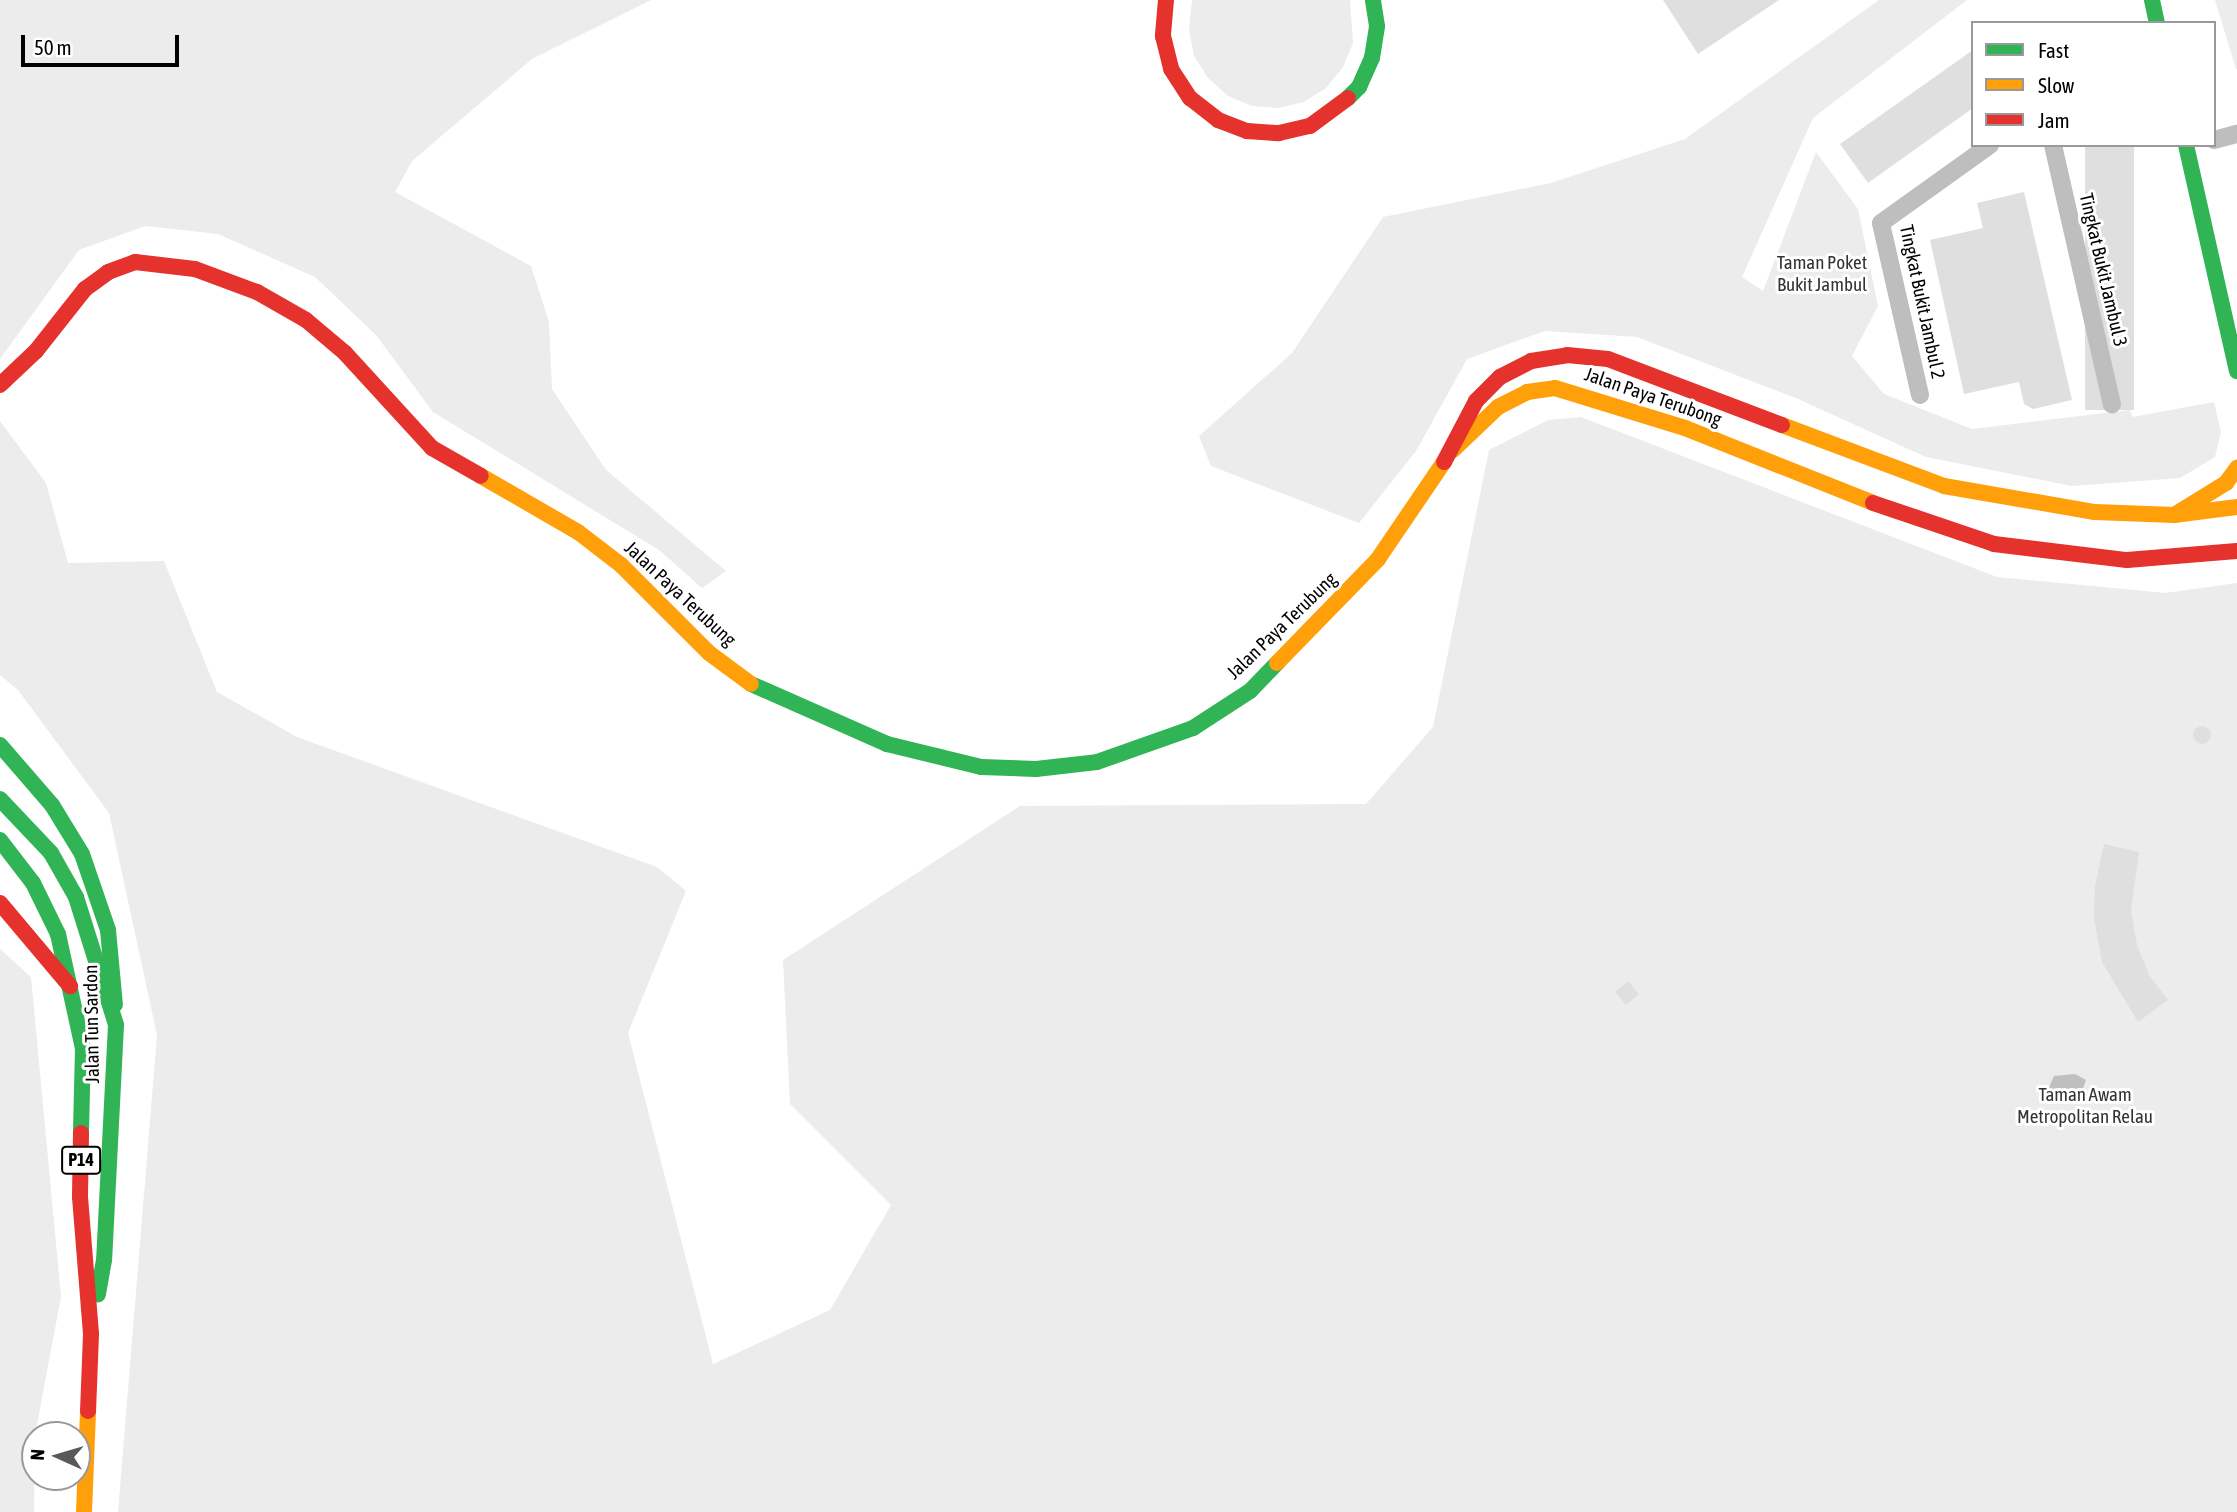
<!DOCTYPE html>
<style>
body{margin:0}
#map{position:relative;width:2237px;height:1512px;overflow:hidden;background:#fff;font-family:"Asap Condensed",sans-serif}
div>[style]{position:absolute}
.green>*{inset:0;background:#ececec}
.water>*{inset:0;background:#bfbfbf}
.building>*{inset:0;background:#dfdfdf;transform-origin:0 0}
.round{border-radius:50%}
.street>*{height:18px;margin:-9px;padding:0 9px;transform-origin:9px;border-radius:9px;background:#bebebe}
.fast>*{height:16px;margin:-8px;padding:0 8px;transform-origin:8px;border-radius:8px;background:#30b455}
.slow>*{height:16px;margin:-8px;padding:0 8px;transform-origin:8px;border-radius:8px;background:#ff9f0a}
.jam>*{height:16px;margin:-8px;padding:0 8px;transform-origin:8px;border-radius:8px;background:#e5322d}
span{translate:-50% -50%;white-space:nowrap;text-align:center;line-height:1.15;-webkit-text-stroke:6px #fff;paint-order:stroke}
.shield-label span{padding:2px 5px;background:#fff;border:2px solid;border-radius:5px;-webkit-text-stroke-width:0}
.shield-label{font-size:18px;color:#000;font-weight:700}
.park-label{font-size:19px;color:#333}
.street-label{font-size:19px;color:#000}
.legend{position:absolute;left:1971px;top:21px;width:245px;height:126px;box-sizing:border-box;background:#fff;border:2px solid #999;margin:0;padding:9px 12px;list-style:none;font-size:21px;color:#000}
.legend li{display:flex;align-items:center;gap:14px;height:35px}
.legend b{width:35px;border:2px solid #999}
.north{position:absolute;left:21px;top:1421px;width:70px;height:70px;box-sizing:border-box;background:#fff;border:2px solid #999;border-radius:50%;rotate:274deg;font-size:19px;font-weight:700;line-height:28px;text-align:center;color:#000}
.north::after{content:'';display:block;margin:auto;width:24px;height:32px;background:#595959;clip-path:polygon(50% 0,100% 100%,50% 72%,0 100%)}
.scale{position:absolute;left:21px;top:35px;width:158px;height:32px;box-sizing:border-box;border:4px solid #000;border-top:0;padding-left:9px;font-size:21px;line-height:24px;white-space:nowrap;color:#000;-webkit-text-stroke:5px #fff;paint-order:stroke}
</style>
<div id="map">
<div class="green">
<i style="clip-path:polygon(0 0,651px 0,532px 59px,412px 161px,395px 192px,531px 266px,549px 322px,552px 389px,606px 470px,726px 571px,702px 588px,659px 550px,433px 412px,376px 335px,315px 277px,218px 234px,145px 226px,79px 250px,0 359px)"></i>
<i style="clip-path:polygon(1192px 0,1350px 0,1353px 43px,1343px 67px,1326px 88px,1304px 102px,1278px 108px,1252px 106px,1228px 96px,1208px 78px,1194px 56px,1189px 30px)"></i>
<i style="clip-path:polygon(1879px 0,1967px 0,1813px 118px,1742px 277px,1763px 291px,1816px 152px,1858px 209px,1878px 306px,1852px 356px,1884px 394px,1972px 429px,2130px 410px,2132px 417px,2214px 402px,2221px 432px,2215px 457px,2180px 478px,2072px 486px,1926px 457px,1798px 399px,1637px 337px,1545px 331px,1467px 359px,1416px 451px,1359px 523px,1211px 466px,1199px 436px,1292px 353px,1383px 217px,1551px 183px,1685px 139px)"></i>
<i style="clip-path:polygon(2215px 0,2237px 0,2237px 69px,2236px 69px)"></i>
<i style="clip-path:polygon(1581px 417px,1997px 577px,2165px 593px,2237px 583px,2237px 1512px,118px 1512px,157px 1035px,109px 813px,18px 690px,0 675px,0 421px,46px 483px,68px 563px,164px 561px,217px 692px,297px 737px,657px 867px,686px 891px,628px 1033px,713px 1364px,830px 1310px,891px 1205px,790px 1104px,783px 960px,1020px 806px,1366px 804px,1433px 727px,1489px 450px,1548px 420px)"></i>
<i style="clip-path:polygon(0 949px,31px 977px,61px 1297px,35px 1435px,34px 1512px,0 1512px)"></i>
</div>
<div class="water">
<i style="clip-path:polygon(2075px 1074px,2086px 1080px,2082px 1091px,2055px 1095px,2048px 1090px,2054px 1076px)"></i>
</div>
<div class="building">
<i style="clip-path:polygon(1663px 0,1779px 0,1698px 54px)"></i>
<i style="clip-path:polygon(1973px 50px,1973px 108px,1868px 183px,1840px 144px)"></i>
<i style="left:2085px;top:145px;width:49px;height:265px"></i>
<i style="clip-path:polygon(2024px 192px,2072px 400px,2033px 409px,2024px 404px,2019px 382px,1964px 394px,1930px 240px,1983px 228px,1977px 203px)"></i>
<i class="round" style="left:2193px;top:726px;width:18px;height:18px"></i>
<i style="clip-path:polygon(2104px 844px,2139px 852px,2131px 910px,2137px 945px,2149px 975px,2168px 1000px,2138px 1022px,2102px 962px,2094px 918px,2095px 886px)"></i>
<i style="left:1628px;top:981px;width:17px;height:17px;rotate:50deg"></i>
</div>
<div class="street">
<i style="left:2214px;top:140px;width:24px;rotate:-15deg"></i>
<i style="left:2053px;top:145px;width:266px;rotate:77.2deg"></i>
<i style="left:1920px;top:395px;width:176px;rotate:-102.8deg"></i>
<i style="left:1881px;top:223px;width:134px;rotate:-35.6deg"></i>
</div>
<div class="fast">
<i style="left:2152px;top:0;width:24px;rotate:78deg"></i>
<i style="left:1348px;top:98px;width:16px;rotate:-45deg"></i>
<i style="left:1359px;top:87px;width:32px;rotate:-66deg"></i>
<i style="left:1372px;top:58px;width:32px;rotate:-81deg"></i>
<i style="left:1377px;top:26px;width:26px;rotate:-99deg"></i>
<i style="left:2186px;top:145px;width:232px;rotate:77.3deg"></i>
<i style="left:751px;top:684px;width:149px;rotate:23.8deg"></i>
<i style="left:887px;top:744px;width:97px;rotate:13.7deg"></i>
<i style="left:981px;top:767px;width:55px;rotate:2.1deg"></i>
<i style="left:1036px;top:769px;width:61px;rotate:-6.5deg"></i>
<i style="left:1097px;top:762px;width:102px;rotate:-19.5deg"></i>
<i style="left:1193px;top:728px;width:68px;rotate:-33deg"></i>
<i style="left:1250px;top:691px;width:39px;rotate:-46deg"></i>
<i style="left:0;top:745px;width:79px;rotate:49.1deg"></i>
<i style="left:52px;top:805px;width:57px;rotate:58.5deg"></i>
<i style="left:82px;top:854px;width:80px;rotate:71.1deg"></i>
<i style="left:108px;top:930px;width:75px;rotate:84.7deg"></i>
<i style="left:0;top:799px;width:74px;rotate:46.6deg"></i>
<i style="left:51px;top:853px;width:51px;rotate:60.4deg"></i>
<i style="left:76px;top:897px;width:134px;rotate:72.6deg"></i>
<i style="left:116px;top:1025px;width:235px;rotate:92.9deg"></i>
<i style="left:104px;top:1260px;width:35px;rotate:100deg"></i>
<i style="left:0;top:840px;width:54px;rotate:52.5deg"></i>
<i style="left:33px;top:883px;width:57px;rotate:63.9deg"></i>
<i style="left:58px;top:934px;width:118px;rotate:77.7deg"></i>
<i style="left:83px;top:1049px;width:84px;rotate:91.4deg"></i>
</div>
<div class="slow">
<i style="left:1782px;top:425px;width:173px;rotate:20.6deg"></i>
<i style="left:1944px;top:486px;width:153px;rotate:9.8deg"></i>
<i style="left:2095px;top:512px;width:79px;rotate:2.2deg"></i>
<i style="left:2174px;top:515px;width:64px;rotate:-7.2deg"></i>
<i style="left:1453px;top:450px;width:62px;rotate:-43.7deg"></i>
<i style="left:1498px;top:407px;width:33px;rotate:-27deg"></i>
<i style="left:1527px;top:392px;width:28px;rotate:-8deg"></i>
<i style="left:1555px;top:388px;width:136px;rotate:17.1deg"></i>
<i style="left:1685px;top:428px;width:202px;rotate:21.7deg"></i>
<i style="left:481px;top:476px;width:112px;rotate:30deg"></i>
<i style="left:578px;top:532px;width:54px;rotate:37.5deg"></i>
<i style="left:621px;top:565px;width:124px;rotate:45deg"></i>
<i style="left:709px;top:653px;width:52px;rotate:36.4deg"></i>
<i style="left:2174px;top:515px;width:61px;rotate:-31.6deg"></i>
<i style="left:2226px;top:483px;width:19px;rotate:-54deg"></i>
<i style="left:1277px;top:663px;width:145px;rotate:-45.8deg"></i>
<i style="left:1378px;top:559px;width:117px;rotate:-55.8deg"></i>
<i style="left:84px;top:1512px;width:101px;rotate:-87.7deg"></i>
</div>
<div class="jam">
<i style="left:1166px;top:0;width:36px;rotate:95deg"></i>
<i style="left:1163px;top:36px;width:34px;rotate:76deg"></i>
<i style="left:1171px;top:69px;width:35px;rotate:57deg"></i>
<i style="left:1190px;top:98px;width:36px;rotate:38deg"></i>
<i style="left:1218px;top:120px;width:31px;rotate:21deg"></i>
<i style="left:1247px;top:131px;width:32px;rotate:4deg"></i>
<i style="left:1279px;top:133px;width:32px;rotate:-13deg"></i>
<i style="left:1310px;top:126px;width:47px;rotate:-36.4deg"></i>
<i style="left:0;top:385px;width:50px;rotate:-43.4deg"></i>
<i style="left:36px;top:351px;width:79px;rotate:-51.7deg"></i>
<i style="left:85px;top:289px;width:29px;rotate:-36deg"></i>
<i style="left:108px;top:272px;width:29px;rotate:-20deg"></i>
<i style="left:135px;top:262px;width:60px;rotate:6.7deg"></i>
<i style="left:195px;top:269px;width:66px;rotate:20.4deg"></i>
<i style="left:257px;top:292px;width:56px;rotate:29.7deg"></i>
<i style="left:306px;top:320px;width:51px;rotate:40.2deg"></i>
<i style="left:345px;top:353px;width:129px;rotate:47.5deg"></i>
<i style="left:432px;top:448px;width:56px;rotate:29.7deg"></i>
<i style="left:1444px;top:462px;width:69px;rotate:-62.3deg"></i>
<i style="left:1476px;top:401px;width:34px;rotate:-45deg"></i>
<i style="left:1500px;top:377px;width:35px;rotate:-27deg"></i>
<i style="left:1531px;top:361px;width:36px;rotate:-9deg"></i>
<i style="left:1567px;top:355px;width:41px;rotate:5.6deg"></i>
<i style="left:1608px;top:359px;width:186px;rotate:20.8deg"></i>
<i style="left:1873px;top:503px;width:128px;rotate:18.7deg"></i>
<i style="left:1994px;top:544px;width:134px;rotate:6.9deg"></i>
<i style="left:2127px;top:560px;width:110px;rotate:-4.7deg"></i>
<i style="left:0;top:903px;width:109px;rotate:49.9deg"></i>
<i style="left:81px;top:1133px;width:64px;rotate:90.9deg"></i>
<i style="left:80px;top:1197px;width:137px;rotate:85.4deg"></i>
<i style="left:91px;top:1334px;width:77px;rotate:92.2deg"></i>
</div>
<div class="shield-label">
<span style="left:81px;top:1160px">P14</span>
</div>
<div class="park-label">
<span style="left:1822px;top:274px">Taman Poket<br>Bukit Jambul</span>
<span style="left:2085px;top:1106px">Taman Awam<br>Metropolitan Relau</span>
</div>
<div class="street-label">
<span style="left:2103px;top:270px;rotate:77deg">Tingkat Bukit Jambul 3</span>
<span style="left:1922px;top:302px;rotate:78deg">Tingkat Bukit Jambul 2</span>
<span style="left:1653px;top:397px;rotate:19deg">Jalan Paya Terubong</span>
<span style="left:680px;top:594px;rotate:43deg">Jalan Paya Terubung</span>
<span style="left:1282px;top:626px;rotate:-44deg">Jalan Paya Terubung</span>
<span style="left:92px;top:1024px;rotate:-91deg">Jalan Tun Sardon</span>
</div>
<ul class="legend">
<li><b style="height:9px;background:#30b455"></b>Fast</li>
<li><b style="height:9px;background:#ff9f0a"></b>Slow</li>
<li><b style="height:9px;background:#e5322d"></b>Jam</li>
</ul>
<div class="north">N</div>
<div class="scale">50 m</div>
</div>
